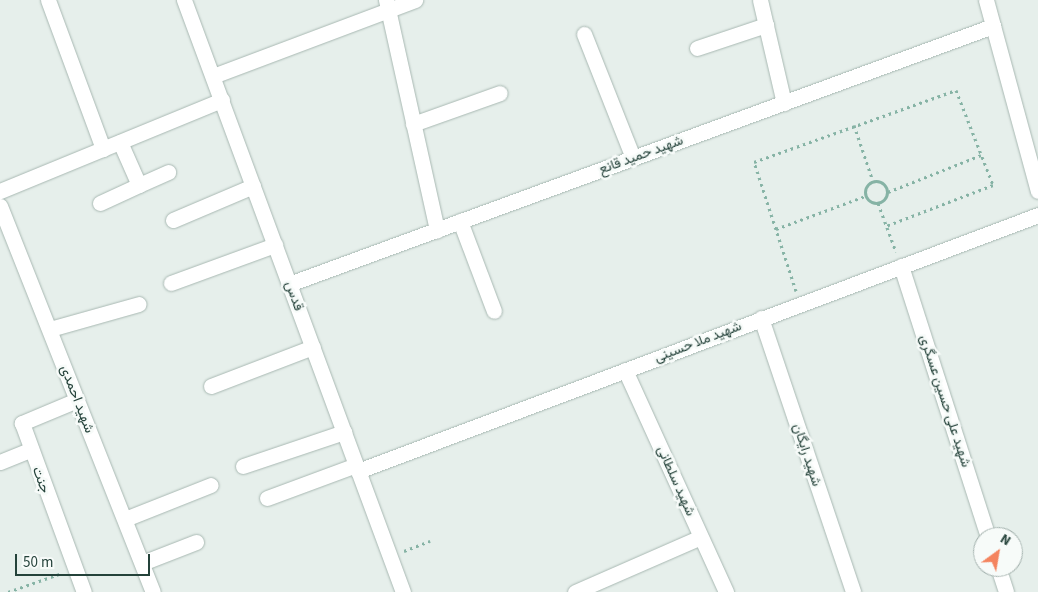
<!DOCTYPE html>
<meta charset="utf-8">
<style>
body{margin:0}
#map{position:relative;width:1038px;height:592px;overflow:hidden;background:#e6efeb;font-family:"Source Sans 3",Vazirmatn,sans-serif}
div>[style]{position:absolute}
.path>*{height:3px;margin-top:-1.5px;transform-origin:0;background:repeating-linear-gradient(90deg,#86b3a5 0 2.5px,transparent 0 6.5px)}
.path>.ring{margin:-1.5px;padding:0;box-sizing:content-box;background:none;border:3px solid #86b3a5;border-radius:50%}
.roads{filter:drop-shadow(0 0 1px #a8b8b2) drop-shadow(0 0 1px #a8b8b2)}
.minor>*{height:15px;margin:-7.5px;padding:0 7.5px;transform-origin:7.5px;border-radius:7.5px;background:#fff}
span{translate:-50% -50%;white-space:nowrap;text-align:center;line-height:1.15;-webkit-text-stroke:5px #f7fbf9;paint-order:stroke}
.street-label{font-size:14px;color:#24423a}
.north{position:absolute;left:973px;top:527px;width:50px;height:50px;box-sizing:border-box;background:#f7fbf9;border:1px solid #a3b1ad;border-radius:50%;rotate:32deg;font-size:14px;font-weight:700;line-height:20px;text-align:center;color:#24423a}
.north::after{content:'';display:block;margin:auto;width:18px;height:22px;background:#f4845f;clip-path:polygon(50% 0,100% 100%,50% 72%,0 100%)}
.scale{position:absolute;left:15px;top:554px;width:135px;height:22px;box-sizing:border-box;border:2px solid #24423a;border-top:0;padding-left:6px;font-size:15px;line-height:18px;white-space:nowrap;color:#24423a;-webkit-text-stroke:4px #f7fbf9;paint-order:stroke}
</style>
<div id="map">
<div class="path">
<i style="left:854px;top:125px;width:59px;rotate:71.3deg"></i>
<i class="ring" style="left:865px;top:181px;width:19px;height:19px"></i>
<i style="left:888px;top:192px;width:100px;rotate:-21.7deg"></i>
<i style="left:878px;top:203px;width:52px;rotate:69.8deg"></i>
<i style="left:776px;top:229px;width:95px;rotate:-20.3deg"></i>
<i style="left:796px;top:291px;width:136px;rotate:-108deg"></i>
<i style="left:754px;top:162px;width:214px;rotate:-19.6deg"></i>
<i style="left:956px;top:90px;width:102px;rotate:68.7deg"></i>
<i style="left:993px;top:185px;width:115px;rotate:159deg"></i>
<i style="left:404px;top:551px;width:28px;rotate:-21deg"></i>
<i style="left:8px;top:592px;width:57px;rotate:-19.4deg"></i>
</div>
<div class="roads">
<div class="minor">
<i style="left:48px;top:0;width:159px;rotate:69.7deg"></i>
<i style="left:184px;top:0;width:631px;rotate:69.7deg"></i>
<i style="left:386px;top:0;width:236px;rotate:77.5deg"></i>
<i style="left:760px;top:0;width:106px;rotate:76.9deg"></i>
<i style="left:986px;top:0;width:198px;rotate:74.8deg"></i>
<i style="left:584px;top:34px;width:133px;rotate:68.4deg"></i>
<i style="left:697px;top:48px;width:73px;rotate:-18.4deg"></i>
<i style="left:213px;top:76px;width:216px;rotate:-20.6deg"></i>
<i style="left:413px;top:124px;width:92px;rotate:-19.6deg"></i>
<i style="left:120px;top:142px;width:47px;rotate:66.2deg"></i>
<i style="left:139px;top:185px;width:32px;rotate:-24deg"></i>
<i style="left:0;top:191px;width:240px;rotate:-22.3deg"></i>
<i style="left:100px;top:203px;width:43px;rotate:-24.8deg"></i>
<i style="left:0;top:206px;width:415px;rotate:68.4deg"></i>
<i style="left:173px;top:220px;width:87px;rotate:-23deg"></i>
<i style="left:460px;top:221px;width:96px;rotate:69.3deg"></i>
<i style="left:901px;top:266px;width:285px;rotate:72.2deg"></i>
<i style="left:171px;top:283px;width:111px;rotate:-20.1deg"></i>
<i style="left:289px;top:284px;width:750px;rotate:-20.13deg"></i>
<i style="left:761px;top:318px;width:289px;rotate:71.4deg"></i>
<i style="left:50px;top:329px;width:92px;rotate:-15.7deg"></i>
<i style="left:625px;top:370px;width:244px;rotate:65.5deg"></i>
<i style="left:211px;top:386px;width:109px;rotate:-20.9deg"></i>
<i style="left:77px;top:400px;width:60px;rotate:157.3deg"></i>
<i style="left:22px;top:423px;width:180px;rotate:69.9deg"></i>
<i style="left:0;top:462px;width:32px;rotate:-22deg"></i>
<i style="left:243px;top:466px;width:107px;rotate:-18.6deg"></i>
<i style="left:358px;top:471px;width:727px;rotate:-20.63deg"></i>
<i style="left:267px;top:498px;width:95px;rotate:-20.3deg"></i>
<i style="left:125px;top:519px;width:92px;rotate:-21.6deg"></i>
<i style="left:142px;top:563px;width:58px;rotate:-21.3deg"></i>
<i style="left:998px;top:567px;width:26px;rotate:72deg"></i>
<i style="left:575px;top:592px;width:137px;rotate:-23.6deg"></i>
</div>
</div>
<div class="street-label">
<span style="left:641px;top:155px;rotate:-20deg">شهید حمید قانع</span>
<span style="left:294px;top:296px;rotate:70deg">قدس</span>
<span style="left:698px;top:342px;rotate:-21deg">شهید ملا حسینی</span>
<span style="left:77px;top:399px;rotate:69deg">شهید احمدی</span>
<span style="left:945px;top:401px;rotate:72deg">شهید علی حسین عسگری</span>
<span style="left:807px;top:455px;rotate:72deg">شهید رایگان</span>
<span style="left:41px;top:480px;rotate:69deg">جنت</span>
<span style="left:676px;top:481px;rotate:66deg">شهید سلطانی</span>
</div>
<div class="north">N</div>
<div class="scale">50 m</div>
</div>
